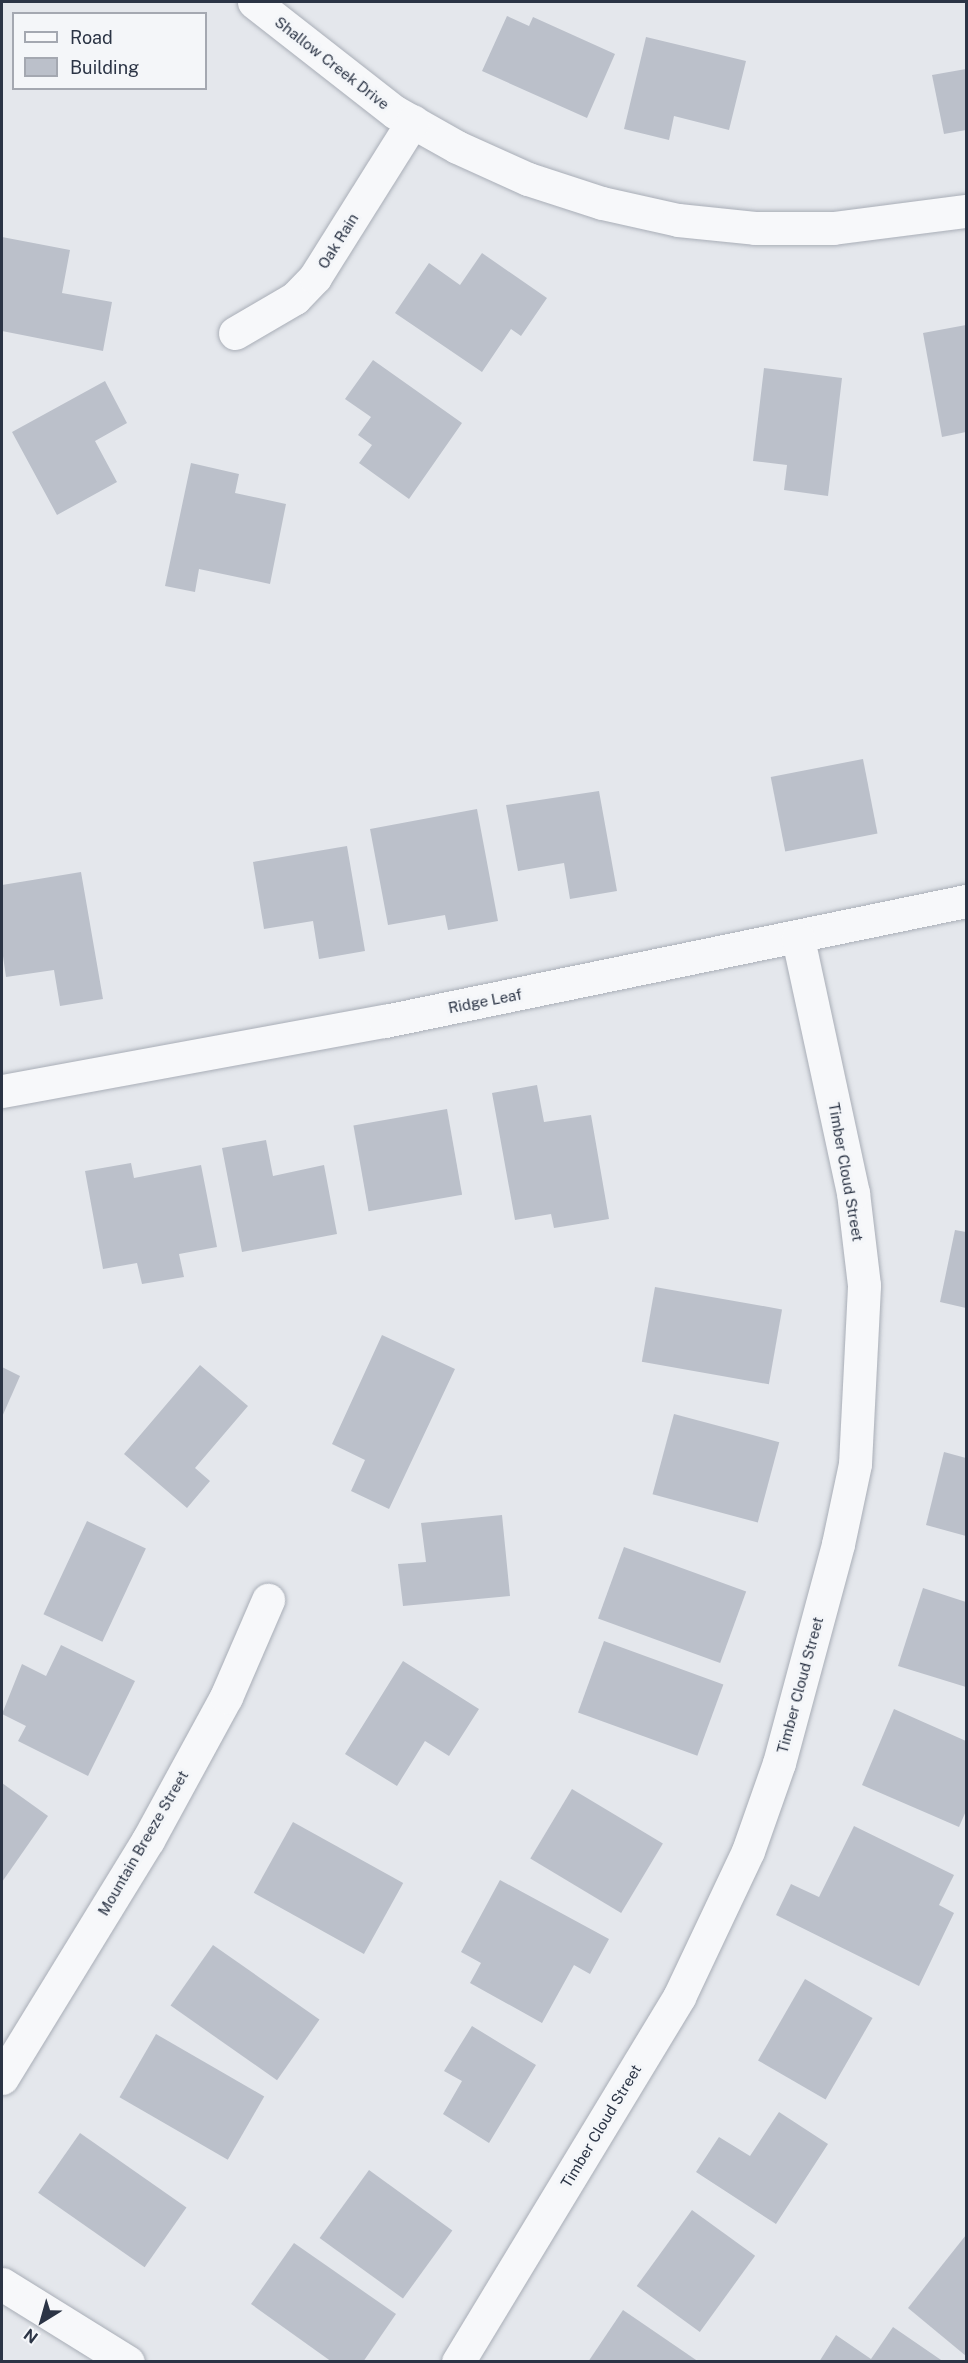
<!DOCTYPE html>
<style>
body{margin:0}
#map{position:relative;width:968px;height:2363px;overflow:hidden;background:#e4e7ec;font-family:"Public Sans",sans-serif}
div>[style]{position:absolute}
.building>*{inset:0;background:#bbc0ca;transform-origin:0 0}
.roads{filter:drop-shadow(0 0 2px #a9aeb7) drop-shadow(0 0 2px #a9aeb7)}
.minor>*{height:33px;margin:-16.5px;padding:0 16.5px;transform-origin:16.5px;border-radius:16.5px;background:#f7f8fa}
span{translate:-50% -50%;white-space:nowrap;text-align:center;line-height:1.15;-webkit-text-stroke:6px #f4f6f9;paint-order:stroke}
.street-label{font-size:15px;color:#2b3445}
.frame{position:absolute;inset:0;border:3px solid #2b3445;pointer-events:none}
.legend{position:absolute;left:12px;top:12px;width:195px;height:78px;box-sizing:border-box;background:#f4f6f9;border:2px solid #a4a8b1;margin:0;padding:8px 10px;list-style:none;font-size:18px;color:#2b3445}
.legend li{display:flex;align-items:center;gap:12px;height:30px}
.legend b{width:30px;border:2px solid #a4a8b1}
.north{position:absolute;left:12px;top:2291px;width:60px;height:60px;-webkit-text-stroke:4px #f4f6f9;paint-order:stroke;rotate:217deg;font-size:16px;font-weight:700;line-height:24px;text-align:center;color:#2b3445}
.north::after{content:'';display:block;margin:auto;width:21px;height:27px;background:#2b3445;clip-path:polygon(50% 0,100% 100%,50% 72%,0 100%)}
</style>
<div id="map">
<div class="building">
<i style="clip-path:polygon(507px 16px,529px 26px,533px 17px,615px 54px,587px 118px,482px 71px)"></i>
<i style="clip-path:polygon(646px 37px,746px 61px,729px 130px,674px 116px,669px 140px,624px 129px)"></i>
<i style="clip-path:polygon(966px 69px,966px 130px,944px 134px,932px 75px)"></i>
<i style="clip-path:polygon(2px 237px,70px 250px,62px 293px,112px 302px,103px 351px,2px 331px)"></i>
<i style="clip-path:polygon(482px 253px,547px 298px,521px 336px,511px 329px,482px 372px,395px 313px,429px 263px,460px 285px)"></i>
<i style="clip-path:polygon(966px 325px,966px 432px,942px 437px,923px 333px)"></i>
<i style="clip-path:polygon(373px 360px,462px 423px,409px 499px,359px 463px,372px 445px,358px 435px,371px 417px,345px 399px)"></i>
<i style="clip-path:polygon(764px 368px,842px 378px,828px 496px,784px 490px,787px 465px,753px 461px)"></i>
<i style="clip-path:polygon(105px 381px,127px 423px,95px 441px,117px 482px,57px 515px,12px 432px)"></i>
<i style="clip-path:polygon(191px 463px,239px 474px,235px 493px,286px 504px,270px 584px,199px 569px,195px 592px,165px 586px)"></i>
<i style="left:863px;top:759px;width:76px;height:94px;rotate:79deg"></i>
<i style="clip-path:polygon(599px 791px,617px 891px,570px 899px,564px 863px,518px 871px,506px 805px)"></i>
<i style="clip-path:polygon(477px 809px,498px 921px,448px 930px,445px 915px,388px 925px,370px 829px)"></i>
<i style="clip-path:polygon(347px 846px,365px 951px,319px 959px,313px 921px,264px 929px,253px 862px)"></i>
<i style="clip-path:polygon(81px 872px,103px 999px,60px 1006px,54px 970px,6px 977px,2px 949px,2px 885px)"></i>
<i style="clip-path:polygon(537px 1085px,544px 1122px,591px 1115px,609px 1219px,554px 1228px,551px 1214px,515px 1220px,492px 1093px)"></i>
<i style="left:447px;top:1109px;width:87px;height:95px;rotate:80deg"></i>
<i style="clip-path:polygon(266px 1140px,273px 1176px,324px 1165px,337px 1234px,242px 1252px,222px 1148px)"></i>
<i style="clip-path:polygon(131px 1163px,134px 1178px,201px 1165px,217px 1247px,179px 1254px,184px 1277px,142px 1284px,137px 1263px,103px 1269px,85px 1171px)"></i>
<i style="clip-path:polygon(955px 1230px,966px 1232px,966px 1308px,940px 1302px)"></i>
<i style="left:655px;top:1287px;width:129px;height:76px;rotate:10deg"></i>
<i style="clip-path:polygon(382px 1335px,455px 1369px,389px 1509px,351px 1491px,365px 1460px,332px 1444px)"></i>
<i style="clip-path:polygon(200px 1365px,248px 1406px,195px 1468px,210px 1481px,187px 1508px,124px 1454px)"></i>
<i style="clip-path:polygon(2px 1367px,20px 1376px,2px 1417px)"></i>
<i style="left:674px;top:1414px;width:109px;height:83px;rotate:15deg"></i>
<i style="clip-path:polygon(944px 1452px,966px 1458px,966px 1536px,926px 1525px)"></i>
<i style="clip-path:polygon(502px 1515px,510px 1596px,403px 1606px,398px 1564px,426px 1562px,421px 1523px)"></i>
<i style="left:87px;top:1521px;width:65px;height:103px;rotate:25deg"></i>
<i style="left:624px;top:1547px;width:130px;height:76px;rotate:20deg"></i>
<i style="clip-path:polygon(923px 1588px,966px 1602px,966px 1687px,898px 1666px)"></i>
<i style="left:604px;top:1641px;width:127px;height:76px;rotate:20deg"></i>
<i style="clip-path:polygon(61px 1645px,135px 1681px,88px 1776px,18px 1741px,26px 1726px,2px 1714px,22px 1664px,46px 1676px)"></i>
<i style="clip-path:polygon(403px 1661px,479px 1709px,449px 1756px,425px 1741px,397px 1786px,345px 1754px)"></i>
<i style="clip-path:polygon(894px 1709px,966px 1741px,966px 1811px,959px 1827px,862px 1785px)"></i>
<i style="clip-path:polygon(2px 1783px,48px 1816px,2px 1882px)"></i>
<i style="left:572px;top:1789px;width:106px;height:81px;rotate:31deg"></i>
<i style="left:293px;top:1822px;width:126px;height:81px;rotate:29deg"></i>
<i style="clip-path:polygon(854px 1826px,954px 1875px,939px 1905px,954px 1913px,919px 1986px,776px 1915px,791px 1884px,819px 1897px)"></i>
<i style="clip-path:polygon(500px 1880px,609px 1939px,590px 1974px,574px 1965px,542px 2023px,470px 1983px,481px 1963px,461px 1952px)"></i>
<i style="left:213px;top:1945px;width:130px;height:74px;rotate:35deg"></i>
<i style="left:805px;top:1979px;width:78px;height:94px;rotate:30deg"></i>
<i style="clip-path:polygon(472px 2026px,536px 2065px,489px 2143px,443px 2114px,462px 2081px,444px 2071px)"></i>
<i style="left:156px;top:2034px;width:125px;height:73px;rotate:30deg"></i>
<i style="clip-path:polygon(779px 2112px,828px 2144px,776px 2224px,696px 2172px,719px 2137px,750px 2156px)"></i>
<i style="left:80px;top:2133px;width:130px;height:73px;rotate:35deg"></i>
<i style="left:369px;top:2170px;width:103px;height:84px;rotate:36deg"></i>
<i style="left:692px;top:2210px;width:78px;height:94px;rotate:36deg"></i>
<i style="clip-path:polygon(966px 2235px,966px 2356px,908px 2308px)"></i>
<i style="clip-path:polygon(294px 2243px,396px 2314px,363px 2362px,332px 2362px,251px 2304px)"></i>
<i style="clip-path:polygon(623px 2310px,699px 2362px,588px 2362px)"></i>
<i style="clip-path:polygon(893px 2327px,944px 2362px,819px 2362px,836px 2335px,871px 2359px)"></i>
</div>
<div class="roads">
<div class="minor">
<i style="left:254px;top:2px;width:179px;rotate:38deg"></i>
<i style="left:395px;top:112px;width:71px;rotate:29.4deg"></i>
<i style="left:457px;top:147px;width:78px;rotate:24.3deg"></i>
<i style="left:528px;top:179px;width:78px;rotate:18deg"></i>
<i style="left:602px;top:203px;width:78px;rotate:12.6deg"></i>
<i style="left:678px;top:220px;width:77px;rotate:5.9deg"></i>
<i style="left:755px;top:228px;width:78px"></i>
<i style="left:833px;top:228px;width:134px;rotate:-7.3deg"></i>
<i style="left:235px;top:333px;width:69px;rotate:-30.3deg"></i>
<i style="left:295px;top:298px;width:29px;rotate:-46deg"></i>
<i style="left:315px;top:277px;width:184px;rotate:-57.9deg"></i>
<i style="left:2px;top:1091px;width:389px;rotate:-10.4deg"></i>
<i style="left:385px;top:1021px;width:593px;rotate:-11.67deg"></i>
<i style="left:2px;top:2078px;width:279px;rotate:-58.5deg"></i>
<i style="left:148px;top:1840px;width:163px;rotate:-61.4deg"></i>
<i style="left:226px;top:1697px;width:106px;rotate:-66.6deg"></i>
<i style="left:2px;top:2284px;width:148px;rotate:31.8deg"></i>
<i style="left:458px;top:2362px;width:427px;rotate:-58.8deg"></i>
<i style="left:679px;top:1997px;width:161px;rotate:-64.7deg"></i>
<i style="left:748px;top:1851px;width:93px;rotate:-70.6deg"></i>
<i style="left:779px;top:1763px;width:227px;rotate:-74.9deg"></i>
<i style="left:838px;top:1544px;width:82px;rotate:-78deg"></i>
<i style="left:855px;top:1464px;width:179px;rotate:-87.1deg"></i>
<i style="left:864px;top:1285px;width:93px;rotate:-96.8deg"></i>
<i style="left:853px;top:1193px;width:261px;rotate:-102.2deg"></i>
</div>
</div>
<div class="street-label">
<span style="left:332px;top:63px;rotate:38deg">Shallow Creek Drive</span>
<span style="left:338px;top:241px;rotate:-58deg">Oak Rain</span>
<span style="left:485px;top:1001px;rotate:-11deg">Ridge Leaf</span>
<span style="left:846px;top:1172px;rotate:80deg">Timber Cloud Street</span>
<span style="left:800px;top:1685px;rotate:-75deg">Timber Cloud Street</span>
<span style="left:143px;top:1843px;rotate:-60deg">Mountain Breeze Street</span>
<span style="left:601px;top:2126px;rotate:-59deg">Timber Cloud Street</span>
</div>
<div class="frame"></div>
<ul class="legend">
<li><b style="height:8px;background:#f7f8fa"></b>Road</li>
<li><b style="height:16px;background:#bbc0ca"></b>Building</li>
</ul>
<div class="north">N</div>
</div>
